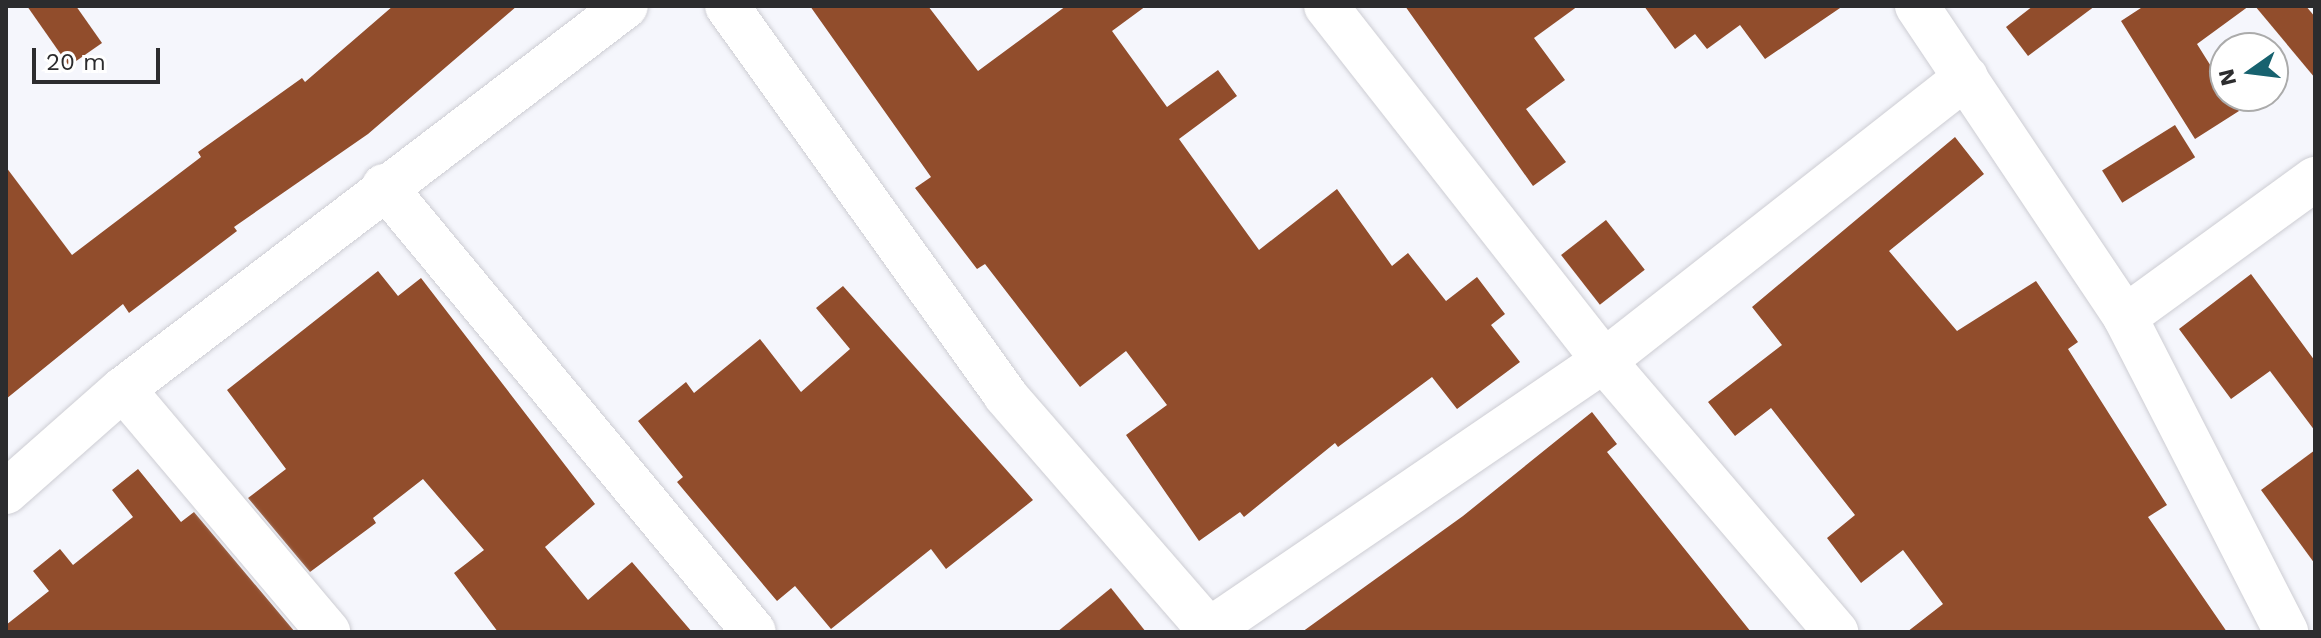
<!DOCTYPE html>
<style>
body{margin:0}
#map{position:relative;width:2321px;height:638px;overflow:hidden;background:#f5f6fc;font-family:"Work Sans",sans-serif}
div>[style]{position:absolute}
.building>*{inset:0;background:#914d2c;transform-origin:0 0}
.roads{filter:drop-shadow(0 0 2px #cdcdd3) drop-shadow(0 0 2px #cdcdd3)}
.minor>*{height:44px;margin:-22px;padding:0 22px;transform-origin:22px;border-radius:22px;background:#fff}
span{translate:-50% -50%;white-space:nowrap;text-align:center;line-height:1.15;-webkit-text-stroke:8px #fff;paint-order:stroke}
.frame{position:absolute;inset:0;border:8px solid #2c2c2e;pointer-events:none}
.north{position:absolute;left:2209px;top:32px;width:80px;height:80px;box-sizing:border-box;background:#fff;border:2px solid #ababab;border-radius:50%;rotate:256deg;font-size:22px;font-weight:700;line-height:32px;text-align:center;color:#2c2c2e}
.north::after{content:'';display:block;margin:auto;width:28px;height:36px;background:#17626f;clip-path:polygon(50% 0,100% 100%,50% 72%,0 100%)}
.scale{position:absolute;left:32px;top:48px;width:128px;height:36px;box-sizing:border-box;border:4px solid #2c2c2e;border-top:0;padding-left:10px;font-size:24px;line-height:28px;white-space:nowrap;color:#2c2c2e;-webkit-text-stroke:6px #fff;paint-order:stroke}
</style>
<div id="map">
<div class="building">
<i style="clip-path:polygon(27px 6px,76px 6px,102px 43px,69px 66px)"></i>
<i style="clip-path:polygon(393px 6px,517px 6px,368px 134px,234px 227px,237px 231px,129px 313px,123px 304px,6px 399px,6px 167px,72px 255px,201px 157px,198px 152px,302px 78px,305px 82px)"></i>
<i style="clip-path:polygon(810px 6px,928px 6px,978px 71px,1066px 6px,1146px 6px,1112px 31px,1167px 107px,1218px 70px,1237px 96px,1179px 139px,1259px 250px,1337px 189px,1392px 266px,1408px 253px,1446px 301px,1477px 277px,1505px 314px,1491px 325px,1520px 362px,1457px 409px,1432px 377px,1338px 447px,1335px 443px,1244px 517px,1240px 512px,1199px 541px,1126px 435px,1167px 405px,1126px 351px,1080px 387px,985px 264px,977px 269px,915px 188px,931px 177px)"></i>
<i style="clip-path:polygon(1405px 6px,1578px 6px,1534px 38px,1565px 80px,1526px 109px,1566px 162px,1533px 186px)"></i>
<i style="clip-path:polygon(1644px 6px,1843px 6px,1765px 59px,1740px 25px,1707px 49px,1695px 34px,1675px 49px)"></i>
<i style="clip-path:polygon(2033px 6px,2095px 6px,2028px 56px,2006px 27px)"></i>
<i style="clip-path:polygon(2144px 6px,2249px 6px,2197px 44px,2239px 111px,2195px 139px,2121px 21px)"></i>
<i style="clip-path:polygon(2255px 6px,2306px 6px,2315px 17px,2315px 78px)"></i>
<i style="left:2175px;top:125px;width:38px;height:86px;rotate:58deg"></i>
<i style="clip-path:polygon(1955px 137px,1984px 174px,1889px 251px,1957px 331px,2036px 281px,2078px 342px,2068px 349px,2167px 505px,2148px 517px,2227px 632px,1907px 632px,1943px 604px,1903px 550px,1861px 583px,1827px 538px,1855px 515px,1771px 408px,1735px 436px,1708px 402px,1782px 345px,1752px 307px)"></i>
<i style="left:1606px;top:220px;width:63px;height:57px;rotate:52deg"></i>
<i style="clip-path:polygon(378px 271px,398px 296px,421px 278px,595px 504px,545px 547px,588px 600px,632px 562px,692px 632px,498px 632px,454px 573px,484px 550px,423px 479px,373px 518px,376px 523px,310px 572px,248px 498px,286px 469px,227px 390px)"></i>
<i style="clip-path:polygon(2251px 274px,2315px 361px,2315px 431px,2270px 371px,2231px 399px,2179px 329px)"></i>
<i style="clip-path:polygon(843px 286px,1033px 500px,946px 569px,931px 549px,831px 629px,795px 586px,777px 601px,677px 482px,683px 477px,638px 421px,686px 382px,694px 393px,760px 339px,801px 392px,850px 349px,816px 308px)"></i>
<i style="clip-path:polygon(1592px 412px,1617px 444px,1607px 452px,1751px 632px,1302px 632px,1463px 516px)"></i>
<i style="clip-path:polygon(2315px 450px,2315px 564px,2261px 490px)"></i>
<i style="clip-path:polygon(138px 469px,181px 522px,194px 512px,295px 632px,6px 632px,6px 625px,49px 591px,33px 571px,60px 549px,73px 565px,133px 517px,112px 490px)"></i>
<i style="clip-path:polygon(1111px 588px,1146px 632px,1057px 632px)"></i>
</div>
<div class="roads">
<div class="minor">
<i style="left:727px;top:6px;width:478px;rotate:54.4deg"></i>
<i style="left:1005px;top:395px;width:314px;rotate:49deg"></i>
<i style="left:1326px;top:6px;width:451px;rotate:51.9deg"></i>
<i style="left:1604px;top:361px;width:357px;rotate:49.4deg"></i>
<i style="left:1917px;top:6px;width:374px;rotate:56.2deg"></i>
<i style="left:2125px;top:317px;width:354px;rotate:62.9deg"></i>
<i style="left:384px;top:186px;width:579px;rotate:50.32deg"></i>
<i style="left:2125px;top:317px;width:235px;rotate:-36deg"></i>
<i style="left:123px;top:389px;width:318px;rotate:49.8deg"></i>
<i style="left:6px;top:492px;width:156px;rotate:-41.4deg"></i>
<i style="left:123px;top:389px;width:632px;rotate:-37.29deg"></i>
<i style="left:1209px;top:630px;width:478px;rotate:-34.3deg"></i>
<i style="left:1604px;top:361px;width:460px;rotate:-38.1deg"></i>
</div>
</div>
<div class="frame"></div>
<div class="north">N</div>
<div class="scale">20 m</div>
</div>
